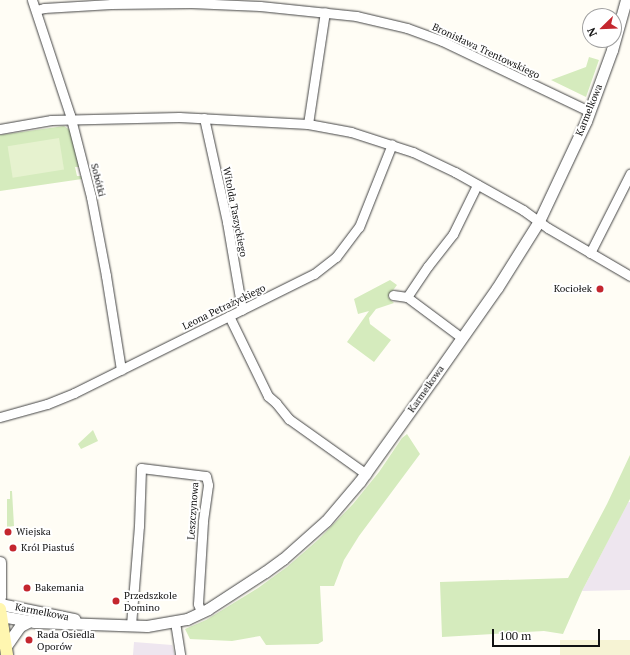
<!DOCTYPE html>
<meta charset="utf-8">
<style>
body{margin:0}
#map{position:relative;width:630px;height:655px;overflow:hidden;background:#fffdf5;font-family:"PT Serif",serif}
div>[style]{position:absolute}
.industrial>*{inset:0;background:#eee6ef}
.farmland>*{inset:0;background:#f6f3d4;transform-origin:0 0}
.green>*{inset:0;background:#d5ebbd}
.pitch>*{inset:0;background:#e6f2cf;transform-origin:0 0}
.roads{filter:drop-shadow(0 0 1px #444) drop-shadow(0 0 1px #444)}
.minor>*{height:9px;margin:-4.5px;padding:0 4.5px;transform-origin:4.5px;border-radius:4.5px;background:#fff}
.tertiary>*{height:11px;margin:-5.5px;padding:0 5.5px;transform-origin:5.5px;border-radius:5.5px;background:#fff}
.secondary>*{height:12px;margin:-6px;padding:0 6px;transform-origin:6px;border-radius:6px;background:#fff6b0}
.dots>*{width:11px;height:11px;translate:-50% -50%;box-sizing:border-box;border:2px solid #fff;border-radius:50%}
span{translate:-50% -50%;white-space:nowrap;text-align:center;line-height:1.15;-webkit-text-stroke:4px #fff;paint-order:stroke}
.street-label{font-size:10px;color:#111}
.poi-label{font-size:10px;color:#111}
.right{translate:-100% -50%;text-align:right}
.left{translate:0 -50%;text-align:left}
.north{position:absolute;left:582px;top:8px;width:40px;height:40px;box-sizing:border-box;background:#fff;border:1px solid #a0a0a0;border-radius:50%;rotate:247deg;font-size:11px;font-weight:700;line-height:16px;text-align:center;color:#111}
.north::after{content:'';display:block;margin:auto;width:14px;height:18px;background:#c4262e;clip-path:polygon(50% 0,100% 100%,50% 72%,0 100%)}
.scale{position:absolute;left:492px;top:629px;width:108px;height:18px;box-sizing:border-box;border:2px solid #111;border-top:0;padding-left:5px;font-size:12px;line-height:14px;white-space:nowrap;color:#111;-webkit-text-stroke:3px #fff;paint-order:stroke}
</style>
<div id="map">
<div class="industrial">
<i style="clip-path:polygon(628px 502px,630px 502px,630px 590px,582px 591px)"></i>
<i style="clip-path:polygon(134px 642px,172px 645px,175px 655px,133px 655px)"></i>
</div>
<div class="farmland">
<i style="left:560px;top:640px;width:70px;height:16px"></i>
</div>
<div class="green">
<i style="clip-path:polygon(589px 57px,599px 60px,586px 97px,551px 80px,586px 67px)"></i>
<i style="clip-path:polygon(64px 126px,70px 130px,79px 167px,75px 167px,77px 176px,81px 176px,82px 179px,0 191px,0 135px)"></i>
<i style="clip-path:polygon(390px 280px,397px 285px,388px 297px,394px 303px,376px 309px,369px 318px,370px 324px,391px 340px,374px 362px,347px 342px,369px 311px,358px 314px,354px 299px)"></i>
<i style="clip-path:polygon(93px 430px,98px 441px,81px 449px,78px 444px)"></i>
<i style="clip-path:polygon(407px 434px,420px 454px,359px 536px,344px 560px,334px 586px,320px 586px,323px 641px,318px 644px,266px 645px,260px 636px,232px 641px,190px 639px,185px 629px,206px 620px,258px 588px,287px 567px,319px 539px,353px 504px,379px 472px,402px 438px)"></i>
<i style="clip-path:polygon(630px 455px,630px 499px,582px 591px,563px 634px,544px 631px,442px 637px,440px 582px,568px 578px,607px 504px)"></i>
<i style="clip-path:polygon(10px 491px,12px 491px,14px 526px,7px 527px,7px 499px,10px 499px)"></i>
</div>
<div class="pitch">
<i style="left:59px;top:138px;width:32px;height:52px;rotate:81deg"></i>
</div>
<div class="roads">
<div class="minor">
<i style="left:32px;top:0;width:121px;rotate:71.7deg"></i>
<i style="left:70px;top:115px;width:85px;rotate:75.6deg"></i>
<i style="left:91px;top:197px;width:80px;rotate:79.2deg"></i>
<i style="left:106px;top:276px;width:95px;rotate:80.9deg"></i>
<i style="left:36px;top:10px;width:8px;rotate:-14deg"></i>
<i style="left:44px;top:8px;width:67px;rotate:-3.4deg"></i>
<i style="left:111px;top:4px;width:80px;rotate:-0.7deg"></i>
<i style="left:191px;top:3px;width:69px;rotate:2.5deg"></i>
<i style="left:260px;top:6px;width:97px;rotate:5.9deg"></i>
<i style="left:356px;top:16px;width:52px;rotate:13.2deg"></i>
<i style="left:407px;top:28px;width:37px;rotate:20deg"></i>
<i style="left:442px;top:41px;width:163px;rotate:25.5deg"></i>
<i style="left:204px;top:118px;width:107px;rotate:77.5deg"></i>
<i style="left:227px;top:222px;width:89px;rotate:80.3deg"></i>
<i style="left:308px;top:124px;width:113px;rotate:-81.4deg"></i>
<i style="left:0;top:129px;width:52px;rotate:-10deg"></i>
<i style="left:51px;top:120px;width:128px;rotate:-1.3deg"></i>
<i style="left:179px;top:117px;width:129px;rotate:3.1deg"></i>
<i style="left:308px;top:124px;width:44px;rotate:10.5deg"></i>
<i style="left:351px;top:132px;width:65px;rotate:17.9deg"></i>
<i style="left:413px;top:152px;width:47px;rotate:25.5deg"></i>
<i style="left:455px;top:172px;width:78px;rotate:29.2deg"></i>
<i style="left:523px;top:210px;width:31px;rotate:36deg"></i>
<i style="left:548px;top:228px;width:95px;rotate:30.3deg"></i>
<i style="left:590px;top:253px;width:89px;rotate:-63.1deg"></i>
<i style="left:393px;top:295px;width:14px;rotate:8deg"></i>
<i style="left:229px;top:316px;width:89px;rotate:64deg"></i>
<i style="left:268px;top:396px;width:11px;rotate:41deg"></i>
<i style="left:276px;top:403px;width:21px;rotate:51deg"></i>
<i style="left:289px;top:419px;width:95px;rotate:35.5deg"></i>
<i style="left:462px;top:338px;width:69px;rotate:-143.3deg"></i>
<i style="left:407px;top:297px;width:37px;rotate:-56deg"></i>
<i style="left:428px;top:266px;width:41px;rotate:-52deg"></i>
<i style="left:453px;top:234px;width:55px;rotate:-63.9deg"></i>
<i style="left:0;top:417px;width:49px;rotate:-15.5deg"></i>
<i style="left:47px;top:404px;width:29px;rotate:-22deg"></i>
<i style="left:74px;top:393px;width:268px;rotate:-26.4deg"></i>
<i style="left:314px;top:274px;width:28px;rotate:-38deg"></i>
<i style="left:336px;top:257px;width:38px;rotate:-53deg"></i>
<i style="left:359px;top:227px;width:89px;rotate:-68.3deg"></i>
<i style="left:175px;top:622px;width:33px;rotate:81deg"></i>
<i style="left:131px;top:625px;width:99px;rotate:-85.4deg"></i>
<i style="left:139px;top:526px;width:58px;rotate:-88deg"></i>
<i style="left:141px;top:468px;width:65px;rotate:7deg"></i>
<i style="left:206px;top:476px;width:9px;rotate:77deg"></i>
<i style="left:208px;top:485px;width:37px;rotate:98deg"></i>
<i style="left:203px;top:522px;width:82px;rotate:93.5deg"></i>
<i style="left:198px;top:604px;width:9px;rotate:69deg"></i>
</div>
<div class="tertiary">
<i style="left:0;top:562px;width:35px;rotate:90deg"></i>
<i style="left:0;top:604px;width:76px;rotate:11.5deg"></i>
<i style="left:1px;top:616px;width:34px;rotate:10deg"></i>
<i style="left:34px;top:622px;width:113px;rotate:2deg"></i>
<i style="left:147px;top:626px;width:41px;rotate:-9.9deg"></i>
<i style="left:187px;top:619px;width:23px;rotate:-25deg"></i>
<i style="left:208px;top:609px;width:68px;rotate:-33deg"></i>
<i style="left:265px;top:572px;width:22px;rotate:-36deg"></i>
<i style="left:283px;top:559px;width:57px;rotate:-41.5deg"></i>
<i style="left:326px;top:521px;width:52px;rotate:-49.6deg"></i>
<i style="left:360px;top:481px;width:125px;rotate:-54.4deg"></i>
<i style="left:433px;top:379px;width:111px;rotate:-54.9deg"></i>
<i style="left:497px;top:288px;width:79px;rotate:-57.9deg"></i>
<i style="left:539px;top:221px;width:110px;rotate:-64.8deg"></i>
<i style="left:586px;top:121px;width:76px;rotate:-69.9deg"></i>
<i style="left:612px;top:50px;width:52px;rotate:-74.4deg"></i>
<i style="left:6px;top:646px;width:24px;rotate:-55deg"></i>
<i style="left:20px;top:626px;width:11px;rotate:-27deg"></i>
</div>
<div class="secondary">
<i style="left:0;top:609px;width:47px;rotate:81.3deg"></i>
</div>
</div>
<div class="dots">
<i style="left:600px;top:289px;background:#c4262e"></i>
<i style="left:8px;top:532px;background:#c4262e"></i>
<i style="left:13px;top:548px;background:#c4262e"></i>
<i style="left:27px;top:588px;background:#c4262e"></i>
<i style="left:116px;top:601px;background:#c4262e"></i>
<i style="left:29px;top:640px;background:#c4262e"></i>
</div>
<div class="street-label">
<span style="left:486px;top:51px;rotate:25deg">Bronisława Trentowskiego</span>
<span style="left:589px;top:110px;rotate:-68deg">Karmelkowa</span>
<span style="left:98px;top:180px;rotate:76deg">Sobótki</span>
<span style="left:235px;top:212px;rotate:79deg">Witolda Taszyckiego</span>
<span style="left:224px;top:307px;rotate:-26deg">Leona Petrażyckiego</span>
<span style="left:426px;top:389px;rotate:-55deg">Karmelkowa</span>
<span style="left:193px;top:511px;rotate:-86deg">Leszczynowa</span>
<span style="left:42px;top:612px;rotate:11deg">Karmelkowa</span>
</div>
<div class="poi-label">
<span class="right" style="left:592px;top:289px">Kociołek</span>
<span class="left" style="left:16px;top:532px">Wiejska</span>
<span class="left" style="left:21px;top:548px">Król Piastuś</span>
<span class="left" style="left:35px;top:588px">Bakemania</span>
<span class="left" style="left:124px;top:601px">Przedszkole<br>Domino</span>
<span class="left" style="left:37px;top:640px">Rada Osiedla<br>Oporów</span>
</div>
<div class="north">N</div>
<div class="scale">100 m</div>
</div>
